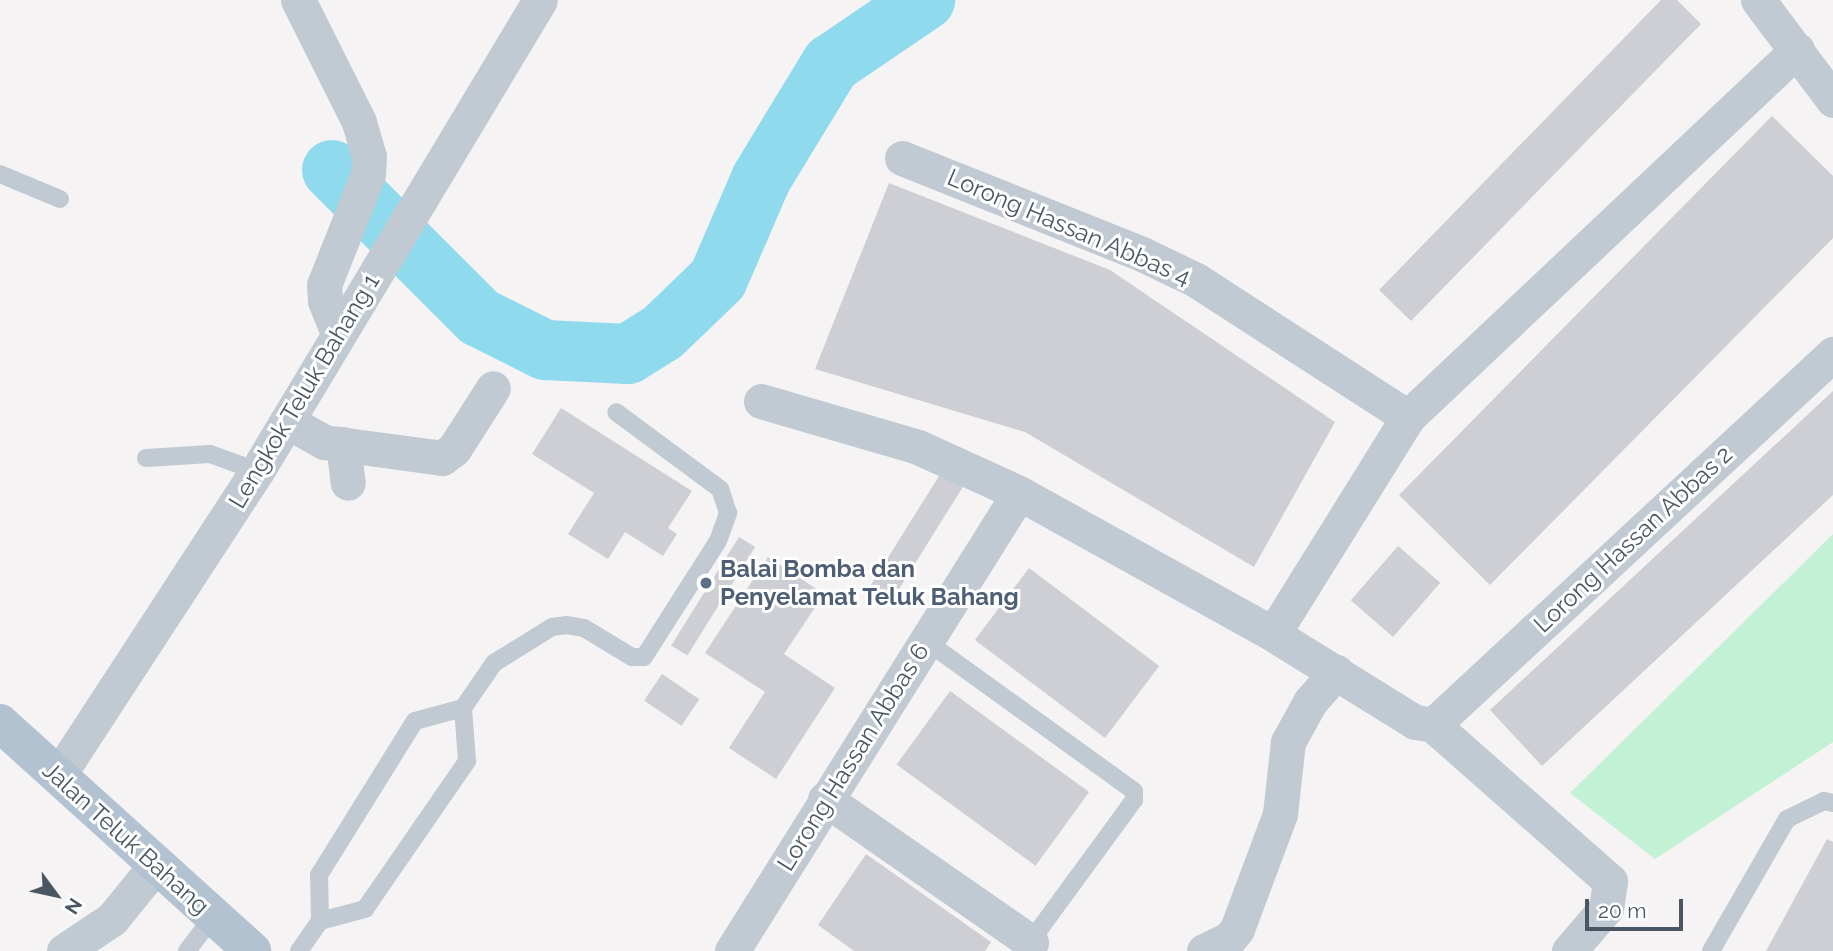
<!DOCTYPE html>
<style>
body{margin:0}
#map{position:relative;width:1833px;height:951px;overflow:hidden;background:#f5f3f3;font-family:Raleway,sans-serif}
div>[style]{position:absolute}
.green>*{inset:0;background:#c3f1d5}
.river>*{height:60px;margin:-30px;padding:0 30px;transform-origin:30px;border-radius:30px;background:#90daee}
.building>*{inset:0;background:#cdcfd5;transform-origin:0 0}
.lane>*{height:18px;margin:-9px;padding:0 9px;transform-origin:9px;border-radius:9px;background:#c1cad2}
.street>*{height:35px;margin:-17.5px;padding:0 17.5px;transform-origin:17.5px;border-radius:17.5px;background:#c1cad2}
.primary>*{height:38px;margin:-19px;padding:0 19px;transform-origin:19px;border-radius:19px;background:#b3c2d1}
.dots>*{width:19px;height:19px;translate:-50% -50%;box-sizing:border-box;border:4px solid #fff;border-radius:50%}
span{translate:-50% -50%;white-space:nowrap;text-align:center;line-height:1.15;-webkit-text-stroke:6px #fff;paint-order:stroke}
.street-label{font-size:24px;color:#4a5661}
.service-label{font-size:24px;color:#4e5e75;font-weight:700}
.left{translate:0 -50%;text-align:left}
.north{position:absolute;left:21px;top:860px;width:70px;height:70px;-webkit-text-stroke:5px #fff;paint-order:stroke;rotate:123deg;font-size:19px;font-weight:700;line-height:28px;text-align:center;color:#4a5661}
.north::after{content:'';display:block;margin:auto;width:24px;height:32px;background:#4a5661;clip-path:polygon(50% 0,100% 100%,50% 72%,0 100%)}
.scale{position:absolute;left:1585px;top:899px;width:98px;height:32px;box-sizing:border-box;border:4px solid #4a5661;border-top:0;padding-left:9px;font-size:21px;line-height:24px;white-space:nowrap;color:#4a5661;-webkit-text-stroke:5px #fff;paint-order:stroke}
</style>
<div id="map">
<div class="green">
<i style="clip-path:polygon(1833px 534px,1833px 742px,1655px 859px,1570px 793px)"></i>
</div>
<div class="river">
<i style="left:332px;top:170px;width:208px;rotate:45deg"></i>
<i style="left:479px;top:317px;width:74px;rotate:26.6deg"></i>
<i style="left:545px;top:350px;width:83px;rotate:2.8deg"></i>
<i style="left:628px;top:354px;width:40px;rotate:-32deg"></i>
<i style="left:662px;top:333px;width:78px;rotate:-44deg"></i>
<i style="left:718px;top:279px;width:109px;rotate:-66.7deg"></i>
<i style="left:761px;top:179px;width:135px;rotate:-58.7deg"></i>
<i style="left:831px;top:64px;width:114px;rotate:-34.2deg"></i>
</div>
<div class="building">
<i style="clip-path:polygon(1661px 0,1677px 0,1701px 24px,1411px 321px,1379px 290px)"></i>
<i style="clip-path:polygon(1772px 116px,1833px 176px,1833px 238px,1490px 585px,1399px 495px)"></i>
<i style="clip-path:polygon(889px 183px,1110px 270px,1335px 422px,1254px 567px,1025px 432px,815px 369px)"></i>
<i style="clip-path:polygon(1833px 391px,1833px 495px,1542px 766px,1490px 710px)"></i>
<i style="clip-path:polygon(561px 408px,692px 491px,668px 528px,677px 534px,663px 556px,625px 532px,608px 559px,568px 534px,594px 493px,532px 454px)"></i>
<i style="left:944px;top:468px;width:26px;height:142px;rotate:32deg"></i>
<i style="left:739px;top:537px;width:19px;height:128px;rotate:32deg"></i>
<i style="left:1398px;top:546px;width:56px;height:72px;rotate:41deg"></i>
<i style="clip-path:polygon(768px 557px,824px 594px,784px 654px,835px 688px,776px 779px,729px 748px,765px 692px,705px 653px)"></i>
<i style="left:1029px;top:568px;width:163px;height:90px;rotate:37deg"></i>
<i style="left:662px;top:674px;width:45px;height:32px;rotate:34deg"></i>
<i style="left:950px;top:691px;width:172px;height:91px;rotate:36deg"></i>
<i style="clip-path:polygon(1827px 839px,1833px 842px,1833px 951px,1766px 951px)"></i>
<i style="clip-path:polygon(866px 854px,991px 942px,985px 951px,854px 951px,818px 925px)"></i>
</div>
<div class="lane">
<i style="left:0;top:174px;width:65px;rotate:22.6deg"></i>
<i style="left:146px;top:458px;width:64px;rotate:-3.6deg"></i>
<i style="left:210px;top:454px;width:50px;rotate:19.9deg"></i>
<i style="left:926px;top:641px;width:256px;rotate:35.8deg"></i>
<i style="left:1134px;top:791px;width:9px;rotate:90deg"></i>
<i style="left:1134px;top:800px;width:180px;rotate:126.2deg"></i>
<i style="left:320px;top:921px;width:47px;rotate:-14.9deg"></i>
<i style="left:365px;top:909px;width:180px;rotate:-55.4deg"></i>
<i style="left:467px;top:761px;width:53px;rotate:-94.3deg"></i>
<i style="left:463px;top:708px;width:55px;rotate:-55.4deg"></i>
<i style="left:494px;top:663px;width:68px;rotate:-31.8deg"></i>
<i style="left:552px;top:627px;width:14px;rotate:-8deg"></i>
<i style="left:566px;top:625px;width:18px;rotate:9deg"></i>
<i style="left:584px;top:628px;width:56px;rotate:31.1deg"></i>
<i style="left:632px;top:657px;width:12px"></i>
<i style="left:644px;top:657px;width:138px;rotate:-57.5deg"></i>
<i style="left:718px;top:541px;width:30px;rotate:-70deg"></i>
<i style="left:728px;top:513px;width:25px;rotate:-108deg"></i>
<i style="left:720px;top:489px;width:129px;rotate:-143.5deg"></i>
<i style="left:187px;top:951px;width:43px;rotate:-52.6deg"></i>
<i style="left:299px;top:951px;width:37px;rotate:-55deg"></i>
<i style="left:320px;top:921px;width:46px;rotate:-91.2deg"></i>
<i style="left:319px;top:875px;width:181px;rotate:-58.1deg"></i>
<i style="left:415px;top:721px;width:50px;rotate:-15.2deg"></i>
<i style="left:1711px;top:951px;width:152px;rotate:-60.1deg"></i>
<i style="left:1787px;top:819px;width:41px;rotate:-25.9deg"></i>
<i style="left:1824px;top:801px;width:9px;rotate:13deg"></i>
</div>
<div class="street">
<i style="left:298px;top:0;width:136px;rotate:63.4deg"></i>
<i style="left:359px;top:122px;width:35px;rotate:74deg"></i>
<i style="left:369px;top:156px;width:18px;rotate:93deg"></i>
<i style="left:368px;top:174px;width:119px;rotate:111.6deg"></i>
<i style="left:324px;top:285px;width:16px;rotate:86deg"></i>
<i style="left:325px;top:301px;width:35px;rotate:68deg"></i>
<i style="left:1758px;top:0;width:125px;rotate:53.1deg"></i>
<i style="left:902px;top:158px;width:258px;rotate:21.8deg"></i>
<i style="left:1142px;top:254px;width:60px;rotate:25.7deg"></i>
<i style="left:1196px;top:280px;width:252px;rotate:32.9deg"></i>
<i style="left:761px;top:401px;width:164px;rotate:16.3deg"></i>
<i style="left:918px;top:447px;width:111px;rotate:24.5deg"></i>
<i style="left:1019px;top:493px;width:291px;rotate:29deg"></i>
<i style="left:1273px;top:634px;width:167px;rotate:31.8deg"></i>
<i style="left:1415px;top:722px;width:18px;rotate:9deg"></i>
<i style="left:1433px;top:725px;width:236px;rotate:41.4deg"></i>
<i style="left:1610px;top:881px;width:27px;rotate:98deg"></i>
<i style="left:1606px;top:908px;width:57px;rotate:130.7deg"></i>
<i style="left:287px;top:421px;width:43px;rotate:29.6deg"></i>
<i style="left:324px;top:442px;width:119px;rotate:7.7deg"></i>
<i style="left:442px;top:458px;width:15px;rotate:-37deg"></i>
<i style="left:454px;top:449px;width:72px;rotate:-57.4deg"></i>
<i style="left:343px;top:444px;width:39px;rotate:83deg"></i>
<i style="left:1273px;top:634px;width:256px;rotate:-58.1deg"></i>
<i style="left:1408px;top:417px;width:535px;rotate:-43.33deg"></i>
<i style="left:1433px;top:725px;width:546px;rotate:-42.85deg"></i>
<i style="left:58px;top:776px;width:364px;rotate:-56.9deg"></i>
<i style="left:257px;top:471px;width:549px;rotate:-59deg"></i>
<i style="left:825px;top:799px;width:251px;rotate:34.8deg"></i>
<i style="left:64px;top:951px;width:58px;rotate:-33.7deg"></i>
<i style="left:112px;top:919px;width:68px;rotate:-50.9deg"></i>
<i style="left:732px;top:951px;width:540px;rotate:-57.93deg"></i>
<i style="left:1204px;top:951px;width:28px;rotate:-26deg"></i>
<i style="left:1229px;top:939px;width:13px;rotate:-51deg"></i>
<i style="left:1237px;top:929px;width:123px;rotate:-69.5deg"></i>
<i style="left:1280px;top:814px;width:72px;rotate:-83.7deg"></i>
<i style="left:1288px;top:742px;width:46px;rotate:-61.2deg"></i>
<i style="left:1310px;top:702px;width:40px;rotate:-49deg"></i>
</div>
<div class="primary">
<i style="left:0;top:723px;width:340px;rotate:42.1deg"></i>
</div>
<div class="dots">
<i style="left:706px;top:583px;background:#5c6f8a"></i>
</div>
<div class="street-label">
<span style="left:1069px;top:227px;rotate:23deg">Lorong Hassan Abbas 4</span>
<span style="left:304px;top:391px;rotate:-59deg">Lengkok Teluk Bahang 1</span>
<span style="left:1633px;top:539px;rotate:-43deg">Lorong Hassan Abbas 2</span>
<span style="left:853px;top:757px;rotate:-58deg">Lorong Hassan Abbas 6</span>
<span style="left:126px;top:838px;rotate:42deg">Jalan Teluk Bahang</span>
</div>
<div class="service-label">
<span class="left" style="left:720px;top:583px">Balai Bomba dan<br>Penyelamat Teluk Bahang</span>
</div>
<div class="north">N</div>
<div class="scale">20 m</div>
</div>
